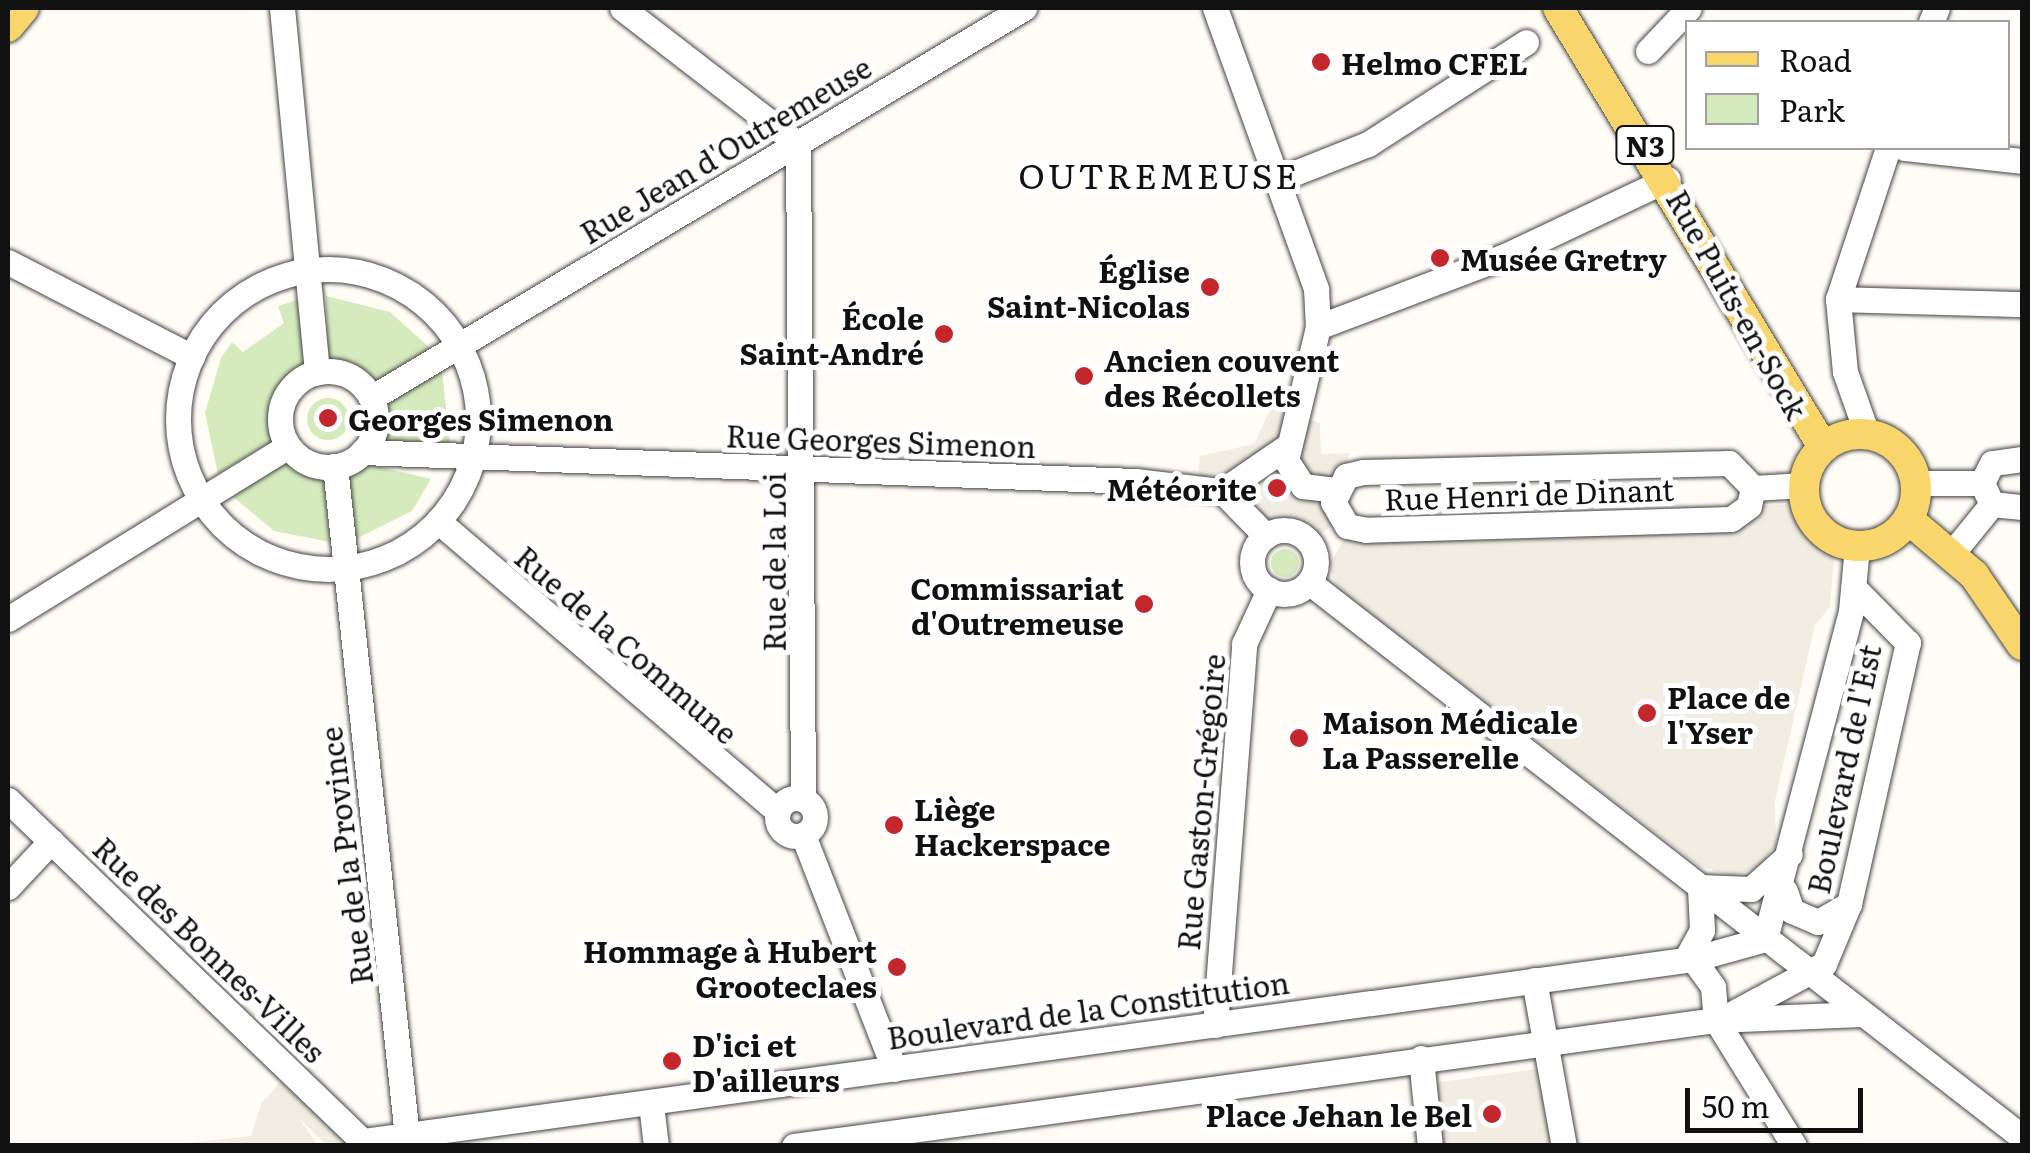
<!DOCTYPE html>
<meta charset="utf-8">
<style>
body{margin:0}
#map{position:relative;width:2030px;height:1153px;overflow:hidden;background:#fffdf5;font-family:Literata,serif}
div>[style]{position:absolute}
.green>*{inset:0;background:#d5ebbd}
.round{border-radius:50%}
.plaza>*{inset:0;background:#f1ede2}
.roads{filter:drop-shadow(0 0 2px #444) drop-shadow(0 0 2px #444)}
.minor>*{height:25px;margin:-12.5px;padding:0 12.5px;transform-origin:12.5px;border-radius:12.5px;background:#fff}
.minor>.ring{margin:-12.5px;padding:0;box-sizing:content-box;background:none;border:25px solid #fff;border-radius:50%}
.major>*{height:30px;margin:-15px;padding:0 15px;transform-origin:15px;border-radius:15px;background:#f9d66b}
.major>.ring{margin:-15px;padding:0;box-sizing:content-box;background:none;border:30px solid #f9d66b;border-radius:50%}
.dots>*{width:28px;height:28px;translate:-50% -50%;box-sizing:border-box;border:5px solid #fff;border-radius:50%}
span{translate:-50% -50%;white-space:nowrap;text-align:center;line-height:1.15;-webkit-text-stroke:10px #fff;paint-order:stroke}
.shield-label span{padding:2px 8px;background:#fff;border:2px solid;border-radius:8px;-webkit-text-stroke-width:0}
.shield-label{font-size:28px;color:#111;font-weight:700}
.poi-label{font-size:30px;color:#111;font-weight:700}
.left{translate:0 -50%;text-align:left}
.right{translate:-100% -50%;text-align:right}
.street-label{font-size:30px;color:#111}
.quarter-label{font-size:35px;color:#111;letter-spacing:2.5px}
.frame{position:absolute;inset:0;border:10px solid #111;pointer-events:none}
.legend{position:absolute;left:1685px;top:20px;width:325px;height:130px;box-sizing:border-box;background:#fff;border:2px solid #a0a0a0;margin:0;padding:12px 18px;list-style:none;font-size:30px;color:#111}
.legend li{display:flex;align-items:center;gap:20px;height:50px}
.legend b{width:50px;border:2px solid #a0a0a0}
.scale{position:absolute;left:1685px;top:1088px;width:178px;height:45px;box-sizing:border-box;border:5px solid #111;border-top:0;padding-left:12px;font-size:30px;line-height:35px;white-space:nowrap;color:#111;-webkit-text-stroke:8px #fff;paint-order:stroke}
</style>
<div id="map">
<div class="green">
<i style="clip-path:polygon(326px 296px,390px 312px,431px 349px,375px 382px,328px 359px)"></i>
<i style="clip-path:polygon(301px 299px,304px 364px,269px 401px,271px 442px,218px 474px,205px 413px,221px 358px,232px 342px,243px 352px,284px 323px,278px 306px)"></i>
<i style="clip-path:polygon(442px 371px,450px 443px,384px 441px,386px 403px)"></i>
<i class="round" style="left:307px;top:398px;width:42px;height:42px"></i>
<i style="clip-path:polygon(285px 463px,324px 480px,330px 542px,274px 531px,231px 495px)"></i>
<i style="clip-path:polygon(368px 464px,431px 479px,412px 511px,354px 540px,348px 476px)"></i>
<i class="round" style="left:1271px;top:549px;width:28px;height:28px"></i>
</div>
<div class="plaza">
<i style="clip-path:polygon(1271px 408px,1320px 423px,1321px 454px,1349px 453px,1340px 520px,1309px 542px,1289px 530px,1266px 536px,1197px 489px,1200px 456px,1254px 444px)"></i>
<i style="clip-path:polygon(1790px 504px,1834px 559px,1830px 607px,1815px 625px,1775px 801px,1776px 845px,1757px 868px,1732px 876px,1699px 866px,1355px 603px,1337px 588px,1329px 564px,1346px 537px,1733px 529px,1765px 506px)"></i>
<i style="clip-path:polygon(1538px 1069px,1554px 1145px,1439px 1145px,1432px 1083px)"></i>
<i style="clip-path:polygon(290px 1071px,367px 1145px,326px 1145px,299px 1118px,318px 1145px,162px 1146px,251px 1136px,261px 1104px)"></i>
</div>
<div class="roads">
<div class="minor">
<i style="left:282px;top:8px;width:366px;rotate:84.5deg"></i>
<i style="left:622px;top:8px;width:222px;rotate:37.7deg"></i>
<i style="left:798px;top:144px;width:655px;rotate:89.56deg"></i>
<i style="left:1215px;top:8px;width:299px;rotate:70.2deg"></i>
<i style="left:1316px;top:289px;width:38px;rotate:87deg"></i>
<i style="left:1318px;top:327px;width:137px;rotate:103.5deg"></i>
<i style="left:1286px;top:460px;width:31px;rotate:57deg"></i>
<i style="left:1303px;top:486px;width:32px;rotate:7deg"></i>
<i style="left:1931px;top:22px;width:15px;rotate:-67deg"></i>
<i style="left:1648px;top:51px;width:59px;rotate:-46.4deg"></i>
<i style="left:1904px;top:148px;width:119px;rotate:6.3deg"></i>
<i style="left:1277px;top:180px;width:98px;rotate:-21.6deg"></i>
<i style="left:1368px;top:144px;width:188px;rotate:-32.8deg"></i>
<i style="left:8px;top:262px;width:207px;rotate:27.3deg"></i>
<i class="ring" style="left:178px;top:269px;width:275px;height:275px"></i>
<i style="left:1838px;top:299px;width:184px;rotate:1.6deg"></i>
<i style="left:1318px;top:327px;width:200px;rotate:-20.8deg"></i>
<i style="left:1505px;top:256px;width:180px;rotate:-25.3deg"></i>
<i class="ring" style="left:280px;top:371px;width:71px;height:71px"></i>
<i style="left:371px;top:398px;width:761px;rotate:-30.85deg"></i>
<i style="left:1867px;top:434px;width:66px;rotate:-109.5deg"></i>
<i style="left:1845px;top:372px;width:73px;rotate:-95.5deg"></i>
<i style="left:1838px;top:299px;width:159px;rotate:-71.7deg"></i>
<i style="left:362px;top:452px;width:774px;rotate:2.15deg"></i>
<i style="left:1135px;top:481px;width:88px;rotate:6.6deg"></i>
<i style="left:1222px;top:491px;width:63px;rotate:45.6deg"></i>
<i style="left:2022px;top:459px;width:30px;rotate:172deg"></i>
<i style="left:1992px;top:463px;width:22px;rotate:117deg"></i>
<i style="left:1982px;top:483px;width:23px;rotate:65deg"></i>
<i style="left:1992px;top:504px;width:30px;rotate:6deg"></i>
<i style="left:1729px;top:463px;width:35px;rotate:46deg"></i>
<i style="left:1753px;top:488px;width:18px;rotate:103deg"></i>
<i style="left:1749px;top:506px;width:22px;rotate:144deg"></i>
<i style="left:1731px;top:519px;width:365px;rotate:178.3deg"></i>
<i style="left:1366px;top:530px;width:19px;rotate:-168deg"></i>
<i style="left:1347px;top:526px;width:28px;rotate:-120deg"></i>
<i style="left:1333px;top:502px;width:29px;rotate:-63deg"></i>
<i style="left:1346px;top:476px;width:17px;rotate:-13deg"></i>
<i style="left:1363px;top:472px;width:366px;rotate:-1.4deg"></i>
<i style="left:335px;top:466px;width:684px;rotate:83.87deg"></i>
<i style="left:1916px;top:483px;width:66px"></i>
<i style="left:1753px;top:488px;width:51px;rotate:-3.4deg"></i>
<i style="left:1222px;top:491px;width:80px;rotate:-34.3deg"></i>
<i style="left:438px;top:521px;width:447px;rotate:40.5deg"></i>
<i class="ring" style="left:1252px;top:530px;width:39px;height:39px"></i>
<i style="left:1953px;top:552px;width:62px;rotate:-50.9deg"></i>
<i style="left:1310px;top:583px;width:902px;rotate:37.89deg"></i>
<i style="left:8px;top:619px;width:329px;rotate:-31.7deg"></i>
<i class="ring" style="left:777px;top:798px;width:13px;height:13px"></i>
<i style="left:8px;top:800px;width:499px;rotate:43.9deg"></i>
<i style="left:803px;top:835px;width:251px;rotate:68.7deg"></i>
<i style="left:8px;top:887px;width:63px;rotate:-46.9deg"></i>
<i style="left:1785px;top:891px;width:21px;rotate:71deg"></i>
<i style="left:1792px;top:911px;width:28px;rotate:23deg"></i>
<i style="left:1818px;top:922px;width:36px;rotate:-30deg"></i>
<i style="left:1765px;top:939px;width:339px;rotate:-75.3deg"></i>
<i style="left:1851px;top:611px;width:65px;rotate:-84.7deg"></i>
<i style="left:1686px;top:959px;width:33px;rotate:-61deg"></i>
<i style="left:1702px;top:930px;width:43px;rotate:-92.7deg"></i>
<i style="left:1700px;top:887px;width:51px;rotate:2.2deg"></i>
<i style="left:1751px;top:889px;width:52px;rotate:-41.9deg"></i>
<i style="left:1693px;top:959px;width:34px;rotate:54deg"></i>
<i style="left:1713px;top:987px;width:33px;rotate:85deg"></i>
<i style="left:1716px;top:1020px;width:148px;rotate:58.2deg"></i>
<i style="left:1534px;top:980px;width:169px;rotate:79.8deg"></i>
<i style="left:1735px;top:1012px;width:101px;rotate:-28.3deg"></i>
<i style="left:1824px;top:964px;width:65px;rotate:-67.4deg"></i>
<i style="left:1849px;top:904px;width:268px;rotate:-77.3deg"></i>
<i style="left:1908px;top:643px;width:78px;rotate:-134.5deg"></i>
<i style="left:1215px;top:1025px;width:382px;rotate:-85.6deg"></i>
<i style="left:1244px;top:644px;width:60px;rotate:-65.2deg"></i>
<i style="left:1421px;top:1058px;width:88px;rotate:84.2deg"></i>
<i style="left:651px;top:1104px;width:42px;rotate:83.2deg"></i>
<i style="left:364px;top:1141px;width:1341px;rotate:-7.8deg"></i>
<i style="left:1693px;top:959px;width:75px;rotate:-15.5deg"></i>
<i style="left:794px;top:1146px;width:931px;rotate:-7.78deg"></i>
<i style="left:1716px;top:1020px;width:145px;rotate:-2.4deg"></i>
</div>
<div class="major">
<i style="left:1558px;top:8px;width:513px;rotate:58.88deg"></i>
<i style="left:8px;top:27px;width:25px;rotate:-50deg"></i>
<i class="ring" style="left:1804px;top:434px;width:82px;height:82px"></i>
<i style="left:1908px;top:519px;width:87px;rotate:40.3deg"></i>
<i style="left:1974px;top:575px;width:85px;rotate:55.6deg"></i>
</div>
</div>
<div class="dots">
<i style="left:1321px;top:62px;background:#c4262e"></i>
<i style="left:1440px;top:258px;background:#c4262e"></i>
<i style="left:1210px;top:287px;background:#c4262e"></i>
<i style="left:944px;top:334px;background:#c4262e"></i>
<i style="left:1084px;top:376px;background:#c4262e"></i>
<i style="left:328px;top:418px;background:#c4262e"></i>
<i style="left:1277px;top:488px;background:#c4262e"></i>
<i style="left:1144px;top:604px;background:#c4262e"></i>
<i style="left:1647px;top:713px;background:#c4262e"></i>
<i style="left:1299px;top:738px;background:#c4262e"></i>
<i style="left:894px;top:825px;background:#c4262e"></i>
<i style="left:897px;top:967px;background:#c4262e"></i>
<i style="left:672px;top:1061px;background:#c4262e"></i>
<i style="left:1492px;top:1114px;background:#c4262e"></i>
</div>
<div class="shield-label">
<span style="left:1645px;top:145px">N3</span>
</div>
<div class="poi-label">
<span class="left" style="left:1341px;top:62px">Helmo CFEL</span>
<span class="left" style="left:1460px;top:258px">Musée Gretry</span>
<span class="right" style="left:1190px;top:287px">Église<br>Saint-Nicolas</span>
<span class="right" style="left:924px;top:334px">École<br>Saint-André</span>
<span class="left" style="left:1104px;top:376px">Ancien couvent<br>des Récollets</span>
<span class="left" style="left:348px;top:418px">Georges Simenon</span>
<span class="right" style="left:1257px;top:488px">Météorite</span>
<span class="right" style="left:1124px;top:604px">Commissariat<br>d'Outremeuse</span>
<span class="left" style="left:1667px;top:713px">Place de<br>l'Yser</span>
<span class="left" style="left:1322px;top:738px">Maison Médicale<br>La Passerelle</span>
<span class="left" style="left:914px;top:825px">Liège<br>Hackerspace</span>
<span class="right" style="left:877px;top:967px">Hommage à Hubert<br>Grooteclaes</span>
<span class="left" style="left:692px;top:1061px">D'ici et<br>D'ailleurs</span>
<span class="right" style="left:1472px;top:1114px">Place Jehan le Bel</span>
</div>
<div class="street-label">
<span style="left:725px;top:149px;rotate:-31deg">Rue Jean d'Outremeuse</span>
<span style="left:1738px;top:304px;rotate:61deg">Rue Puits-en-Sock</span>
<span style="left:881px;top:440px;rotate:2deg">Rue Georges Simenon</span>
<span style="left:1529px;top:493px;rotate:-2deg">Rue Henri de Dinant</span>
<span style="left:773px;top:562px;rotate:-90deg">Rue de la Loi</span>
<span style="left:627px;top:644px;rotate:41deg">Rue de la Commune</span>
<span style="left:1843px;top:769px;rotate:-78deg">Boulevard de l'Est</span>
<span style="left:1200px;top:802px;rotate:-85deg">Rue Gaston-Grégoire</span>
<span style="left:345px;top:856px;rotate:-97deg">Rue de la Province</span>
<span style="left:210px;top:949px;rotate:44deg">Rue des Bonnes-Villes</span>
<span style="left:1088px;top:1009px;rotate:-8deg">Boulevard de la Constitution</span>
</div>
<div class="quarter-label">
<span style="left:1159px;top:174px">OUTREMEUSE</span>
</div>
<div class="frame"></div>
<ul class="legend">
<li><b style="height:12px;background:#f9d66b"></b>Road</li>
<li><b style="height:28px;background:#d5ebbd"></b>Park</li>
</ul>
<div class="scale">50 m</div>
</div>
